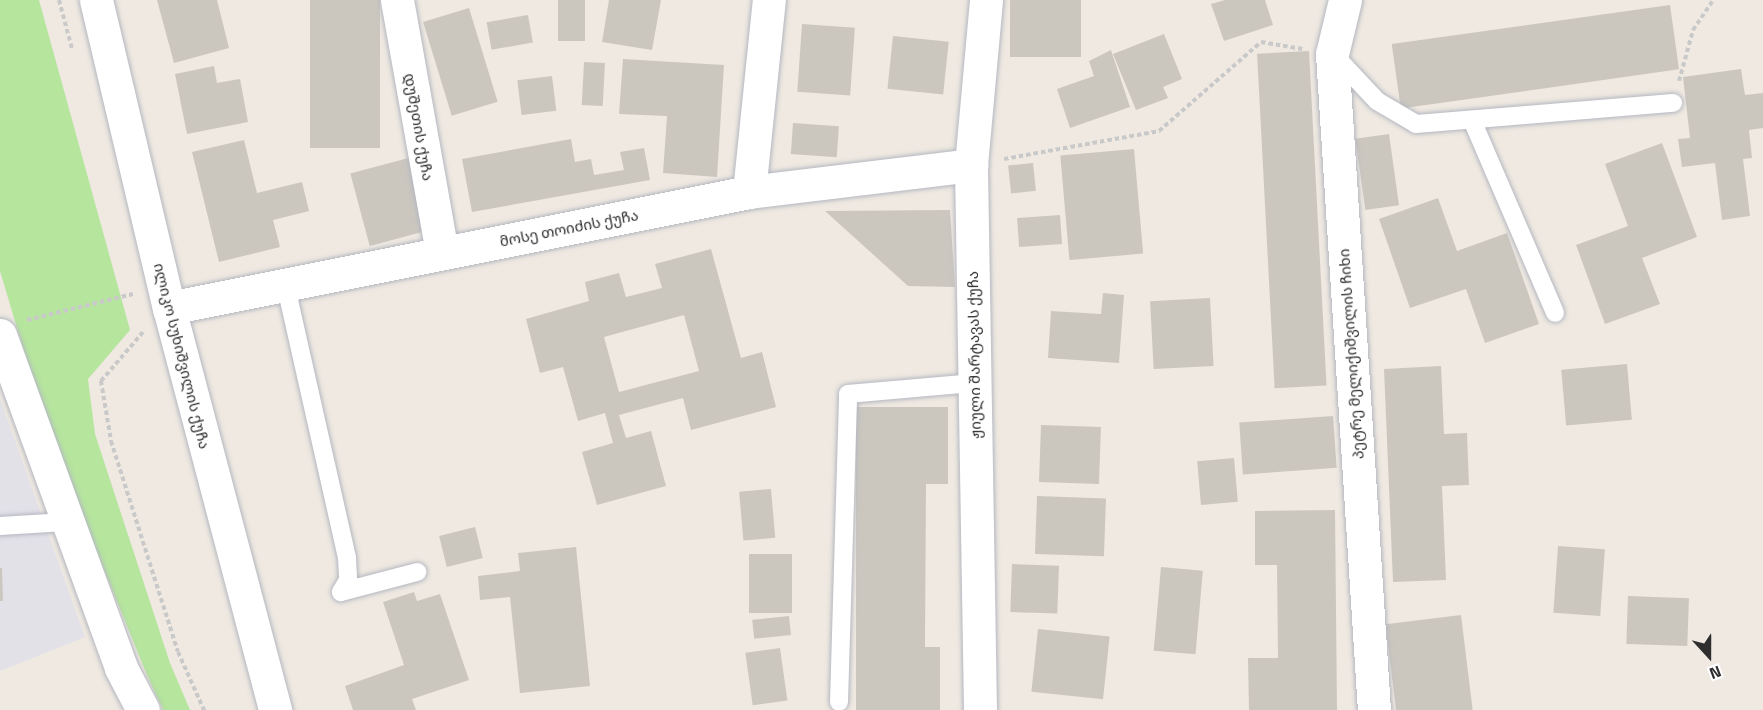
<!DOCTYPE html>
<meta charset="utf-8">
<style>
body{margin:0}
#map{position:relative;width:1763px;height:710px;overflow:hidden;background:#efe9e1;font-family:"Titillium Web","Noto Sans Georgian",sans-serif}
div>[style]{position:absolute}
.industrial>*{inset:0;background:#e3e1e8}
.green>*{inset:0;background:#b6e59e}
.building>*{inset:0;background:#cbc7bf;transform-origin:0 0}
.path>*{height:4px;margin-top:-2px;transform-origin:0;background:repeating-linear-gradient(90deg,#c9c9c9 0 4.5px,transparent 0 7.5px)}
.roads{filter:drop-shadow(0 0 2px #b4b7c1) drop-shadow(0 0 2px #b4b7c1)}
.service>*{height:18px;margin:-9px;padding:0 9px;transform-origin:9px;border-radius:9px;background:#fff}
.minor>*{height:33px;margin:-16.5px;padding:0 16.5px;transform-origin:16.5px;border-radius:16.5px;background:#fff}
.tertiary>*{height:33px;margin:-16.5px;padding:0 16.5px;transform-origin:16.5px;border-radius:16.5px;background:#fff}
.secondary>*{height:33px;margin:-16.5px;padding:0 16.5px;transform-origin:16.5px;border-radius:16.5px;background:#fff}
span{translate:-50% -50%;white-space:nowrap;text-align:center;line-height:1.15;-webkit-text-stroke:6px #fff;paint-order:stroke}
.street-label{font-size:15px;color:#2e2e2e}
.north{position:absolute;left:1679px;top:626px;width:60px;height:60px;-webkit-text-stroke:4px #fff;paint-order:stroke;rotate:159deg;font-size:16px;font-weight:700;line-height:24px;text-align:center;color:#2e2e2e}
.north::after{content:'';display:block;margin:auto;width:21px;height:27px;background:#2e2e2e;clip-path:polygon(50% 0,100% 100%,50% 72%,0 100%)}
</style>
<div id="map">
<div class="industrial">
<i style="clip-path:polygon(0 399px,85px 637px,0 671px)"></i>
</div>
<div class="green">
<i style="clip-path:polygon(0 0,39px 0,130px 330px,88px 379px,95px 434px,170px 663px,190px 710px,163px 710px,147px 675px,49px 435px,0 271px)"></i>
</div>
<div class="building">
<i style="clip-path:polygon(157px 0,217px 0,229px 48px,174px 63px)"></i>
<i style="left:310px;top:0;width:70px;height:148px"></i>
<i style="left:558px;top:0;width:27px;height:41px"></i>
<i style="clip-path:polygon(609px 0,661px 0,652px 50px,602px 42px)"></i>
<i style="left:1010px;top:0;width:71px;height:57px"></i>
<i style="clip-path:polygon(1225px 0,1265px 0,1273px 25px,1224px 41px,1211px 4px)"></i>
<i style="left:1670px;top:5px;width:65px;height:281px;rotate:82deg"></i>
<i style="left:469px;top:8px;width:98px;height:48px;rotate:73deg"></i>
<i style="left:528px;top:15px;width:28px;height:42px;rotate:80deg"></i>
<i style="left:802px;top:24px;width:53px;height:68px;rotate:4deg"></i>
<i style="clip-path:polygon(1164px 34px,1182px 79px,1163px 87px,1168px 98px,1136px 110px,1113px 54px)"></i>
<i style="left:893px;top:36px;width:56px;height:53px;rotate:6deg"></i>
<i style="clip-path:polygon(1111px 50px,1130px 107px,1070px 128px,1057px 89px,1094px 76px,1089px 61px)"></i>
<i style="left:1309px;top:51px;width:335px;height:52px;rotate:87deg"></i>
<i style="clip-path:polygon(623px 59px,724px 65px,717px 177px,663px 173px,667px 116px,619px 114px)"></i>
<i style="left:584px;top:62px;width:21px;height:43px;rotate:3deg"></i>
<i style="clip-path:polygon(214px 66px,217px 83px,240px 79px,248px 122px,187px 134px,175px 74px)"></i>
<i style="clip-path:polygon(1741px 69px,1745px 95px,1763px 93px,1763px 128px,1749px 130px,1752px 158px,1743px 159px,1750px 216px,1722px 220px,1715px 163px,1682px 167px,1678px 139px,1690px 138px,1683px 77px)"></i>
<i style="left:552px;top:76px;width:35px;height:35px;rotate:83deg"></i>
<i style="left:793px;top:123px;width:46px;height:31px;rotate:4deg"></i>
<i style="left:1389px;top:134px;width:72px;height:34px;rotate:82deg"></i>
<i style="clip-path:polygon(571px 139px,575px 162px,591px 159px,594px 175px,624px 170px,620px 152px,644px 148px,650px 180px,472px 212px,462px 159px)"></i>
<i style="clip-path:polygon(244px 140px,257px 193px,302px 182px,309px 211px,273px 220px,280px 247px,219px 262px,192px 152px)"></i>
<i style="clip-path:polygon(1662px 143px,1697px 237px,1642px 258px,1660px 304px,1605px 324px,1576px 245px,1628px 226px,1605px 164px)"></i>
<i style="left:1134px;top:149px;width:105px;height:74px;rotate:85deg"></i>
<i style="left:416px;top:156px;width:75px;height:68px;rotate:75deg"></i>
<i style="left:1033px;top:163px;width:28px;height:25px;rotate:84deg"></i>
<i style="clip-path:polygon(1438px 198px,1457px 251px,1507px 233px,1539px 324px,1485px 343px,1466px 289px,1410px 308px,1379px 219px)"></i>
<i style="clip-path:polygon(950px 210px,955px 287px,908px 286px,825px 211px)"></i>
<i style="left:1060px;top:215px;width:29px;height:43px;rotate:86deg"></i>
<i style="clip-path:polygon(evenodd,711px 249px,741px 358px,762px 352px,776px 407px,691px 430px,683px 398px,619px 415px,626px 438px,651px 431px,666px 486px,597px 505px,582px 452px,613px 443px,605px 413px,578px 421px,563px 367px,540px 373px,526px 319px,589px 301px,585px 282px,619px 273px,626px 297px,662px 288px,655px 264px,711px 249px,684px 315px,699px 371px,619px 392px,604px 337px,684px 315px)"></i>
<i style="clip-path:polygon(1103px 293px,1124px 295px,1119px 363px,1048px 358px,1051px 311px,1101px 314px)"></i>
<i style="left:1210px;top:298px;width:68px;height:60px;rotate:87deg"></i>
<i style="left:1627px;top:364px;width:56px;height:66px;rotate:85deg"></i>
<i style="clip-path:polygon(1441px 366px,1444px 434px,1467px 433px,1469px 485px,1442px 486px,1446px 580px,1393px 582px,1384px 369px)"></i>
<i style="clip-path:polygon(856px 407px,948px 407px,948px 484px,926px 484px,925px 647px,940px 647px,940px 710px,856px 710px)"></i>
<i style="left:1333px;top:416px;width:52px;height:94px;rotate:86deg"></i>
<i style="left:1041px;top:425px;width:60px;height:57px;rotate:2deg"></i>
<i style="left:1234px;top:458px;width:44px;height:37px;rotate:85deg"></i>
<i style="left:771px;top:489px;width:49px;height:32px;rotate:85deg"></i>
<i style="left:1037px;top:496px;width:69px;height:58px;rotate:2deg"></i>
<i style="clip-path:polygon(1335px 510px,1337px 710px,1249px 710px,1248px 658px,1278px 658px,1277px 565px,1255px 565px,1255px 511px)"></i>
<i style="left:475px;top:527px;width:32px;height:37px;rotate:76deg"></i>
<i style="left:1558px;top:546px;width:47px;height:67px;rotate:4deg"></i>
<i style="clip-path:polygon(576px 547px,590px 686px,520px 693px,510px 597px,480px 600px,478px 576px,520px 571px,518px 553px)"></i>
<i style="left:749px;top:554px;width:43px;height:59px"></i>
<i style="left:1012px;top:564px;width:47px;height:48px;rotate:2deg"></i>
<i style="left:1161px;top:567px;width:42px;height:84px;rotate:5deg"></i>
<i style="clip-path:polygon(0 568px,2px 568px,3px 601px,0 601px)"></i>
<i style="clip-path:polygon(414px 592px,417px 601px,440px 594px,469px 680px,412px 699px,416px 710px,353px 710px,345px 686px,404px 665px,383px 602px)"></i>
<i style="left:1628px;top:596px;width:61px;height:48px;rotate:2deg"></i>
<i style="left:1461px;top:615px;width:96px;height:76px;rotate:83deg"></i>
<i style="left:789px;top:616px;width:19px;height:37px;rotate:84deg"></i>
<i style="left:1038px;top:629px;width:72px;height:63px;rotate:6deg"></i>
<i style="left:780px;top:648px;width:53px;height:35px;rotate:82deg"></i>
</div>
<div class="path">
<i style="left:59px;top:0;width:51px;rotate:75.1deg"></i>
<i style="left:1679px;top:81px;width:53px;rotate:-74.6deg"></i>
<i style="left:1693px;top:30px;width:36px;rotate:-56deg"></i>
<i style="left:1004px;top:159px;width:158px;rotate:-10.2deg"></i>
<i style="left:1159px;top:131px;width:135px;rotate:-41.1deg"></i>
<i style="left:1261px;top:42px;width:42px;rotate:9.7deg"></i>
<i style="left:27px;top:320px;width:109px;rotate:-13.8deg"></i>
<i style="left:143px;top:332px;width:65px;rotate:130.6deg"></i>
<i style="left:101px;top:381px;width:61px;rotate:80.5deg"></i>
<i style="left:111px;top:441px;width:221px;rotate:72.4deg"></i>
<i style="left:178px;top:652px;width:64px;rotate:65.9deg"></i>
</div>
<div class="roads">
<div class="service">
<i style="left:1334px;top:55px;width:63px;rotate:46.9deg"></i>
<i style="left:1377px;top:101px;width:45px;rotate:30.5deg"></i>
<i style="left:1416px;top:124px;width:258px;rotate:-4.7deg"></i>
<i style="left:1472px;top:120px;width:210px;rotate:66.7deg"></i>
<i style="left:286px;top:287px;width:278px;rotate:77.3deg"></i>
<i style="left:347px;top:558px;width:22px;rotate:87deg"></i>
<i style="left:348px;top:580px;width:14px;rotate:120deg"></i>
<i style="left:341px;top:592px;width:79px;rotate:-14.7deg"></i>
<i style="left:0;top:526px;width:66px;rotate:-3.5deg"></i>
<i style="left:839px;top:702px;width:308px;rotate:-88.3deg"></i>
<i style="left:848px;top:394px;width:127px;rotate:-5deg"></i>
</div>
<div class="minor">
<i style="left:397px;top:0;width:257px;rotate:79.9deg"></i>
<i style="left:1345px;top:0;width:56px;rotate:103.5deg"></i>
<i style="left:1332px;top:54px;width:657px;rotate:86.34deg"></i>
<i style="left:749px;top:192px;width:224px;rotate:-6.9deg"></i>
<i style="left:0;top:335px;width:354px;rotate:70deg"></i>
<i style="left:121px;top:668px;width:47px;rotate:62.4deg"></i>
<i style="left:980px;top:710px;width:545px;rotate:-90.95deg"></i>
<i style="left:971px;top:165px;width:166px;rotate:-84.8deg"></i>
</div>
<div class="tertiary">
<i style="left:169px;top:308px;width:591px;rotate:-11.31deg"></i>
<i style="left:749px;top:192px;width:193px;rotate:-84.1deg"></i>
</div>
<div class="secondary">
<i style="left:96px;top:0;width:317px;rotate:76.7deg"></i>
<i style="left:169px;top:308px;width:416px;rotate:75.2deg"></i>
</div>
</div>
<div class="street-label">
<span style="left:419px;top:127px;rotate:80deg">დუშეთის ქუჩა</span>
<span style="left:569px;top:228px;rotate:-11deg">მოსე თოიძის ქუჩა</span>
<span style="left:1351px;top:354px;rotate:-94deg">პეტრე მელიქიშვილის ჩიხი</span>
<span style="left:974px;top:355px;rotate:-91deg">ჟიული შარტავას ქუჩა</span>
<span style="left:182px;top:356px;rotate:76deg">ილიკო სუხიშვილის ქუჩა</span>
</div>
<div class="north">N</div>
</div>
